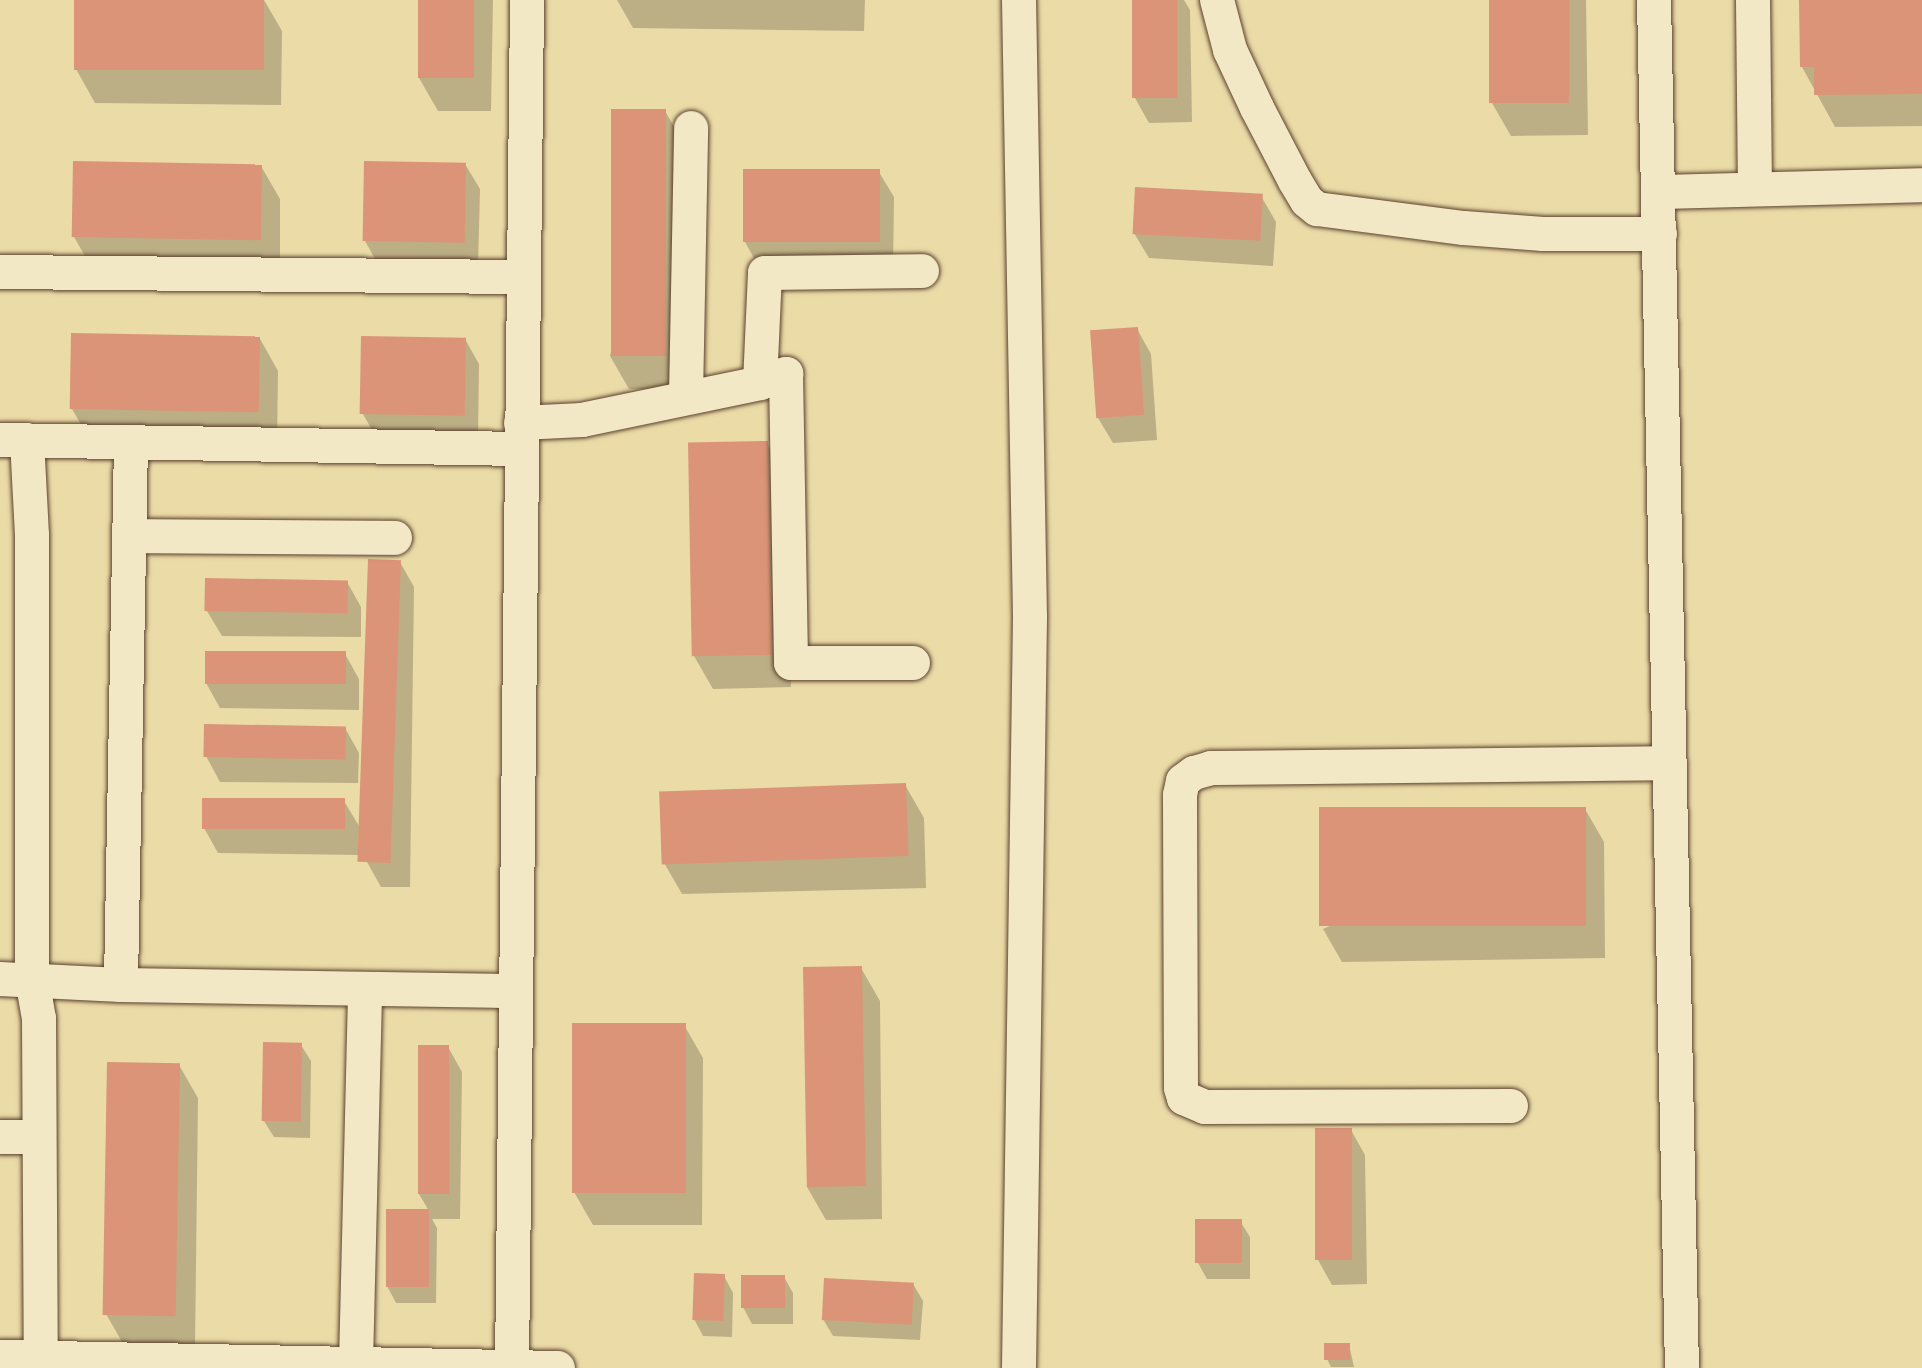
<!DOCTYPE html>
<style>
body{margin:0}
#map{position:relative;width:1922px;height:1368px;overflow:hidden;background:#ebdba7;font-family:"Gentium Book Plus",serif}
div>[style]{position:absolute}
.shadow>*{inset:0;background:#0003}
.building>*{inset:0;background:#db9477;transform-origin:0 0}
.roads{filter:drop-shadow(0 0 2px #5b412d) drop-shadow(0 0 2px #5b412d)}
.minor>*{height:34px;margin:-17px;padding:0 17px;transform-origin:17px;border-radius:17px;background:#f2e8c6}
span{translate:-50% -50%;white-space:nowrap;text-align:center;line-height:1.15;-webkit-text-stroke:8px #f2e8c6;paint-order:stroke}
</style>
<div id="map">
<div class="shadow">
<i style="clip-path:polygon(76px 0,264px 0,282px 31px,281px 105px,95px 103px,76px 69px)"></i>
<i style="clip-path:polygon(420px 0,493px 0,491px 111px,438px 111px,419px 78px)"></i>
<i style="clip-path:polygon(617px 0,865px 0,864px 31px,633px 28px)"></i>
<i style="clip-path:polygon(1134px 0,1184px 0,1190px 10px,1192px 122px,1149px 123px,1135px 98px)"></i>
<i style="clip-path:polygon(1491px 0,1586px 0,1588px 135px,1511px 136px,1492px 103px)"></i>
<i style="clip-path:polygon(1801px 0,1922px 0,1922px 126px,1835px 127px,1802px 67px)"></i>
<i style="clip-path:polygon(665px 111px,684px 144px,680px 390px,629px 389px,610px 356px)"></i>
<i style="clip-path:polygon(465px 164px,480px 189px,478px 267px,379px 266px,365px 241px)"></i>
<i style="clip-path:polygon(261px 166px,280px 199px,280px 272px,93px 270px,74px 237px)"></i>
<i style="clip-path:polygon(879px 172px,894px 197px,893px 268px,759px 267px,745px 242px)"></i>
<i style="clip-path:polygon(1261px 196px,1276px 222px,1273px 266px,1149px 258px,1134px 233px)"></i>
<i style="clip-path:polygon(1137px 329px,1151px 354px,1157px 440px,1113px 443px,1098px 418px)"></i>
<i style="clip-path:polygon(259px 337px,278px 371px,277px 444px,91px 442px,72px 409px)"></i>
<i style="clip-path:polygon(465px 339px,479px 364px,478px 440px,377px 439px,363px 414px)"></i>
<i style="clip-path:polygon(767px 443px,786px 476px,791px 687px,713px 689px,694px 656px)"></i>
<i style="clip-path:polygon(400px 562px,414px 587px,410px 887px,381px 887px,367px 862px)"></i>
<i style="clip-path:polygon(347px 582px,361px 607px,361px 637px,222px 636px,207px 611px)"></i>
<i style="clip-path:polygon(345px 654px,359px 679px,359px 710px,220px 708px,206px 683px)"></i>
<i style="clip-path:polygon(345px 728px,359px 753px,358px 783px,220px 782px,206px 756px)"></i>
<i style="clip-path:polygon(905px 785px,924px 818px,926px 888px,682px 894px,663px 861px)"></i>
<i style="clip-path:polygon(344px 801px,359px 826px,358px 855px,218px 853px,204px 828px)"></i>
<i style="clip-path:polygon(1585px 809px,1604px 842px,1605px 958px,1342px 962px,1323px 929px)"></i>
<i style="clip-path:polygon(861px 968px,880px 1001px,882px 1219px,826px 1220px,807px 1187px)"></i>
<i style="clip-path:polygon(684px 1025px,703px 1058px,702px 1225px,593px 1225px,574px 1192px)"></i>
<i style="clip-path:polygon(301px 1045px,311px 1061px,310px 1138px,274px 1137px,264px 1121px)"></i>
<i style="clip-path:polygon(448px 1047px,462px 1072px,460px 1219px,432px 1219px,437px 1228px,436px 1303px,396px 1303px,387px 1286px,429px 1211px,419px 1194px)"></i>
<i style="clip-path:polygon(179px 1065px,198px 1098px,195px 1348px,125px 1347px,106px 1314px)"></i>
<i style="clip-path:polygon(1351px 1130px,1365px 1155px,1367px 1284px,1332px 1285px,1318px 1260px)"></i>
<i style="clip-path:polygon(1240px 1221px,1250px 1237px,1250px 1279px,1207px 1279px,1198px 1263px)"></i>
<i style="clip-path:polygon(724px 1276px,733px 1293px,732px 1337px,703px 1336px,694px 1319px)"></i>
<i style="clip-path:polygon(784px 1277px,793px 1293px,793px 1324px,752px 1324px,743px 1307px)"></i>
<i style="clip-path:polygon(913px 1284px,923px 1301px,920px 1340px,833px 1336px,823px 1319px)"></i>
<i style="clip-path:polygon(1349px 1345px,1354px 1367px,1331px 1367px,1327px 1359px)"></i>
</div>
<div class="building">
<i style="left:74px;top:0;width:190px;height:70px"></i>
<i style="left:418px;top:0;width:56px;height:78px"></i>
<i style="left:1132px;top:0;width:45px;height:98px"></i>
<i style="left:1489px;top:0;width:80px;height:103px"></i>
<i style="clip-path:polygon(1799px 0,1922px 0,1922px 94px,1814px 95px,1814px 67px,1800px 67px)"></i>
<i style="left:611px;top:109px;width:55px;height:247px"></i>
<i style="left:73px;top:161px;width:189px;height:76px;rotate:1deg"></i>
<i style="left:364px;top:161px;width:102px;height:80px;rotate:1deg"></i>
<i style="left:743px;top:169px;width:137px;height:73px"></i>
<i style="left:1135px;top:187px;width:128px;height:47px;rotate:3deg"></i>
<i style="left:1138px;top:327px;width:88px;height:48px;rotate:86deg"></i>
<i style="left:71px;top:333px;width:189px;height:76px;rotate:1deg"></i>
<i style="left:361px;top:336px;width:105px;height:78px;rotate:1deg"></i>
<i style="left:768px;top:441px;width:214px;height:80px;rotate:89deg"></i>
<i style="left:368px;top:559px;width:33px;height:303px;rotate:2deg"></i>
<i style="left:205px;top:578px;width:143px;height:33px;rotate:1deg"></i>
<i style="left:205px;top:651px;width:141px;height:33px"></i>
<i style="left:204px;top:724px;width:142px;height:33px;rotate:1deg"></i>
<i style="left:906px;top:783px;width:73px;height:247px;rotate:88deg"></i>
<i style="left:202px;top:798px;width:143px;height:31px"></i>
<i style="left:1586px;top:807px;width:119px;height:267px;rotate:90deg"></i>
<i style="left:862px;top:966px;width:220px;height:59px;rotate:89deg"></i>
<i style="left:572px;top:1023px;width:114px;height:170px"></i>
<i style="left:263px;top:1042px;width:39px;height:79px;rotate:1deg"></i>
<i style="left:418px;top:1045px;width:31px;height:149px"></i>
<i style="left:107px;top:1062px;width:73px;height:253px;rotate:1deg"></i>
<i style="left:1315px;top:1128px;width:37px;height:132px"></i>
<i style="left:386px;top:1209px;width:43px;height:78px"></i>
<i style="left:1242px;top:1219px;width:44px;height:47px;rotate:90deg"></i>
<i style="left:694px;top:1273px;width:31px;height:47px;rotate:2deg"></i>
<i style="left:741px;top:1275px;width:44px;height:33px"></i>
<i style="left:824px;top:1278px;width:90px;height:42px;rotate:3deg"></i>
<i style="left:1324px;top:1343px;width:26px;height:17px"></i>
</div>
<div class="roads">
<div class="minor">
<i style="left:1217px;top:0;width:52px;rotate:75.4deg"></i>
<i style="left:1230px;top:50px;width:64px;rotate:65deg"></i>
<i style="left:1257px;top:108px;width:82px;rotate:62.5deg"></i>
<i style="left:1295px;top:181px;width:23px;rotate:59deg"></i>
<i style="left:1307px;top:201px;width:13px;rotate:39deg"></i>
<i style="left:1317px;top:209px;width:148px;rotate:7.4deg"></i>
<i style="left:1464px;top:228px;width:79px;rotate:4.3deg"></i>
<i style="left:1543px;top:234px;width:117px"></i>
<i style="left:1654px;top:0;width:1368px;rotate:88.83deg"></i>
<i style="left:1753px;top:0;width:188px;rotate:89.4deg"></i>
<i style="left:1660px;top:192px;width:262px;rotate:-1.5deg"></i>
<i style="left:0;top:272px;width:523px;rotate:0.55deg"></i>
<i style="left:760px;top:383px;width:110px;rotate:-87.4deg"></i>
<i style="left:765px;top:273px;width:157px;rotate:-0.7deg"></i>
<i style="left:686px;top:397px;width:269px;rotate:-88.9deg"></i>
<i style="left:521px;top:423px;width:61px;rotate:-2.8deg"></i>
<i style="left:582px;top:420px;width:182px;rotate:-11.7deg"></i>
<i style="left:760px;top:383px;width:28px;rotate:-19deg"></i>
<i style="left:786px;top:374px;width:289px;rotate:89deg"></i>
<i style="left:791px;top:663px;width:122px"></i>
<i style="left:0;top:440px;width:520px;rotate:0.99deg"></i>
<i style="left:27px;top:440px;width:95px;rotate:87deg"></i>
<i style="left:32px;top:535px;width:444px;rotate:90deg"></i>
<i style="left:32px;top:979px;width:40px;rotate:80deg"></i>
<i style="left:39px;top:1018px;width:340px;rotate:89.7deg"></i>
<i style="left:131px;top:442px;width:543px;rotate:91.06deg"></i>
<i style="left:121px;top:985px;width:394px;rotate:0.9deg"></i>
<i style="left:131px;top:536px;width:264px;rotate:0.4deg"></i>
<i style="left:0;top:979px;width:121px;rotate:2.8deg"></i>
<i style="left:1511px;top:1106px;width:306px;rotate:179.8deg"></i>
<i style="left:1205px;top:1107px;width:23px;rotate:-157deg"></i>
<i style="left:1184px;top:1098px;width:10px;rotate:-107deg"></i>
<i style="left:1181px;top:1088px;width:293px;rotate:-90.2deg"></i>
<i style="left:1180px;top:795px;width:14px;rotate:-78deg"></i>
<i style="left:1183px;top:781px;width:14px;rotate:-36deg"></i>
<i style="left:1194px;top:773px;width:18px;rotate:-16deg"></i>
<i style="left:1211px;top:768px;width:459px;rotate:-0.6deg"></i>
<i style="left:0;top:1137px;width:38px"></i>
<i style="left:0;top:1357px;width:558px;rotate:1.13deg"></i>
<i style="left:356px;top:1363px;width:374px;rotate:-88.6deg"></i>
<i style="left:512px;top:1368px;width:1368px;rotate:-89.37deg"></i>
<i style="left:1019px;top:1368px;width:751px;rotate:-89.16deg"></i>
<i style="left:1030px;top:617px;width:617px;rotate:-91.02deg"></i>
</div>
</div>
</div>
